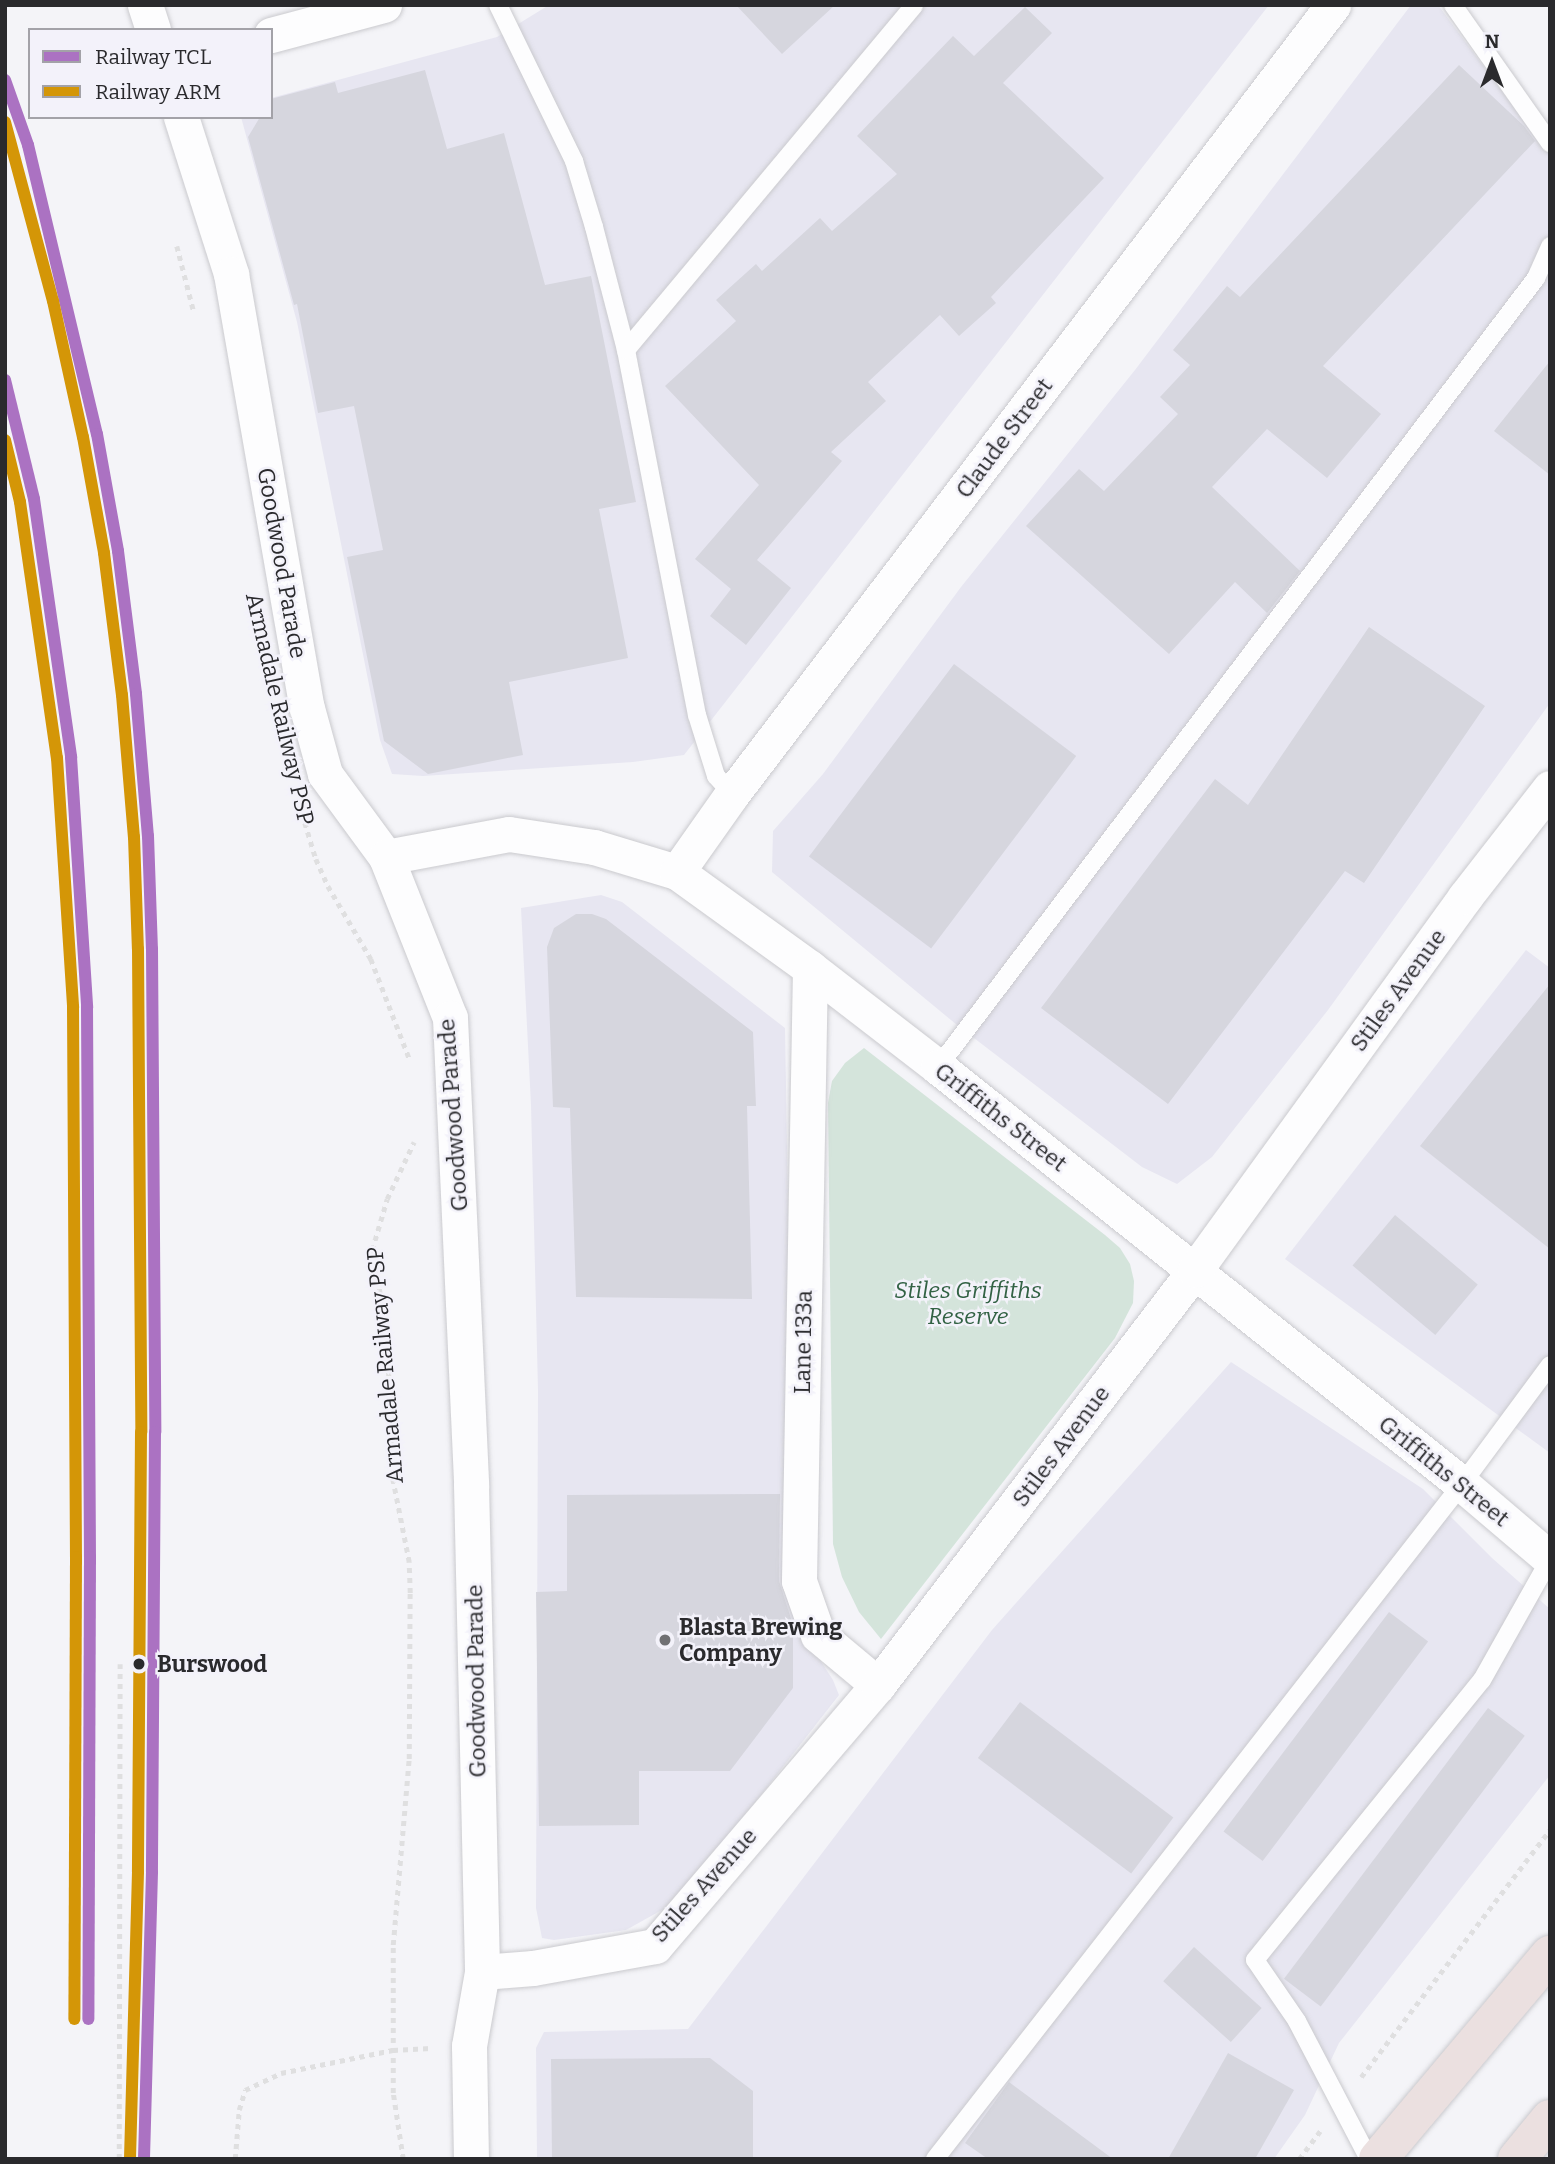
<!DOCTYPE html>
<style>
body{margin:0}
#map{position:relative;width:1555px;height:2164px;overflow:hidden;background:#f4f4f8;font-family:Bitter,serif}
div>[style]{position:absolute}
.built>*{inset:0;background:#e7e6f1}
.green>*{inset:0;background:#d4e4db}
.building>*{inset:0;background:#d6d6de;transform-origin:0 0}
.path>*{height:4.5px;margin-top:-2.25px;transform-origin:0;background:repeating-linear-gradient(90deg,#dfdfe0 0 5px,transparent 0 10px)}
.roads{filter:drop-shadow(0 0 2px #cacace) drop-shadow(0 0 2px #cacace)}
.service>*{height:18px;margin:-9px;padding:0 9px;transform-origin:9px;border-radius:9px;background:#fdfdfe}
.minor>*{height:35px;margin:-17.5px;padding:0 17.5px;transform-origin:17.5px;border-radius:17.5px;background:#fdfdfe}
.trunk>*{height:38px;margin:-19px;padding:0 19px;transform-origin:19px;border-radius:19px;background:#ebe0e0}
.rail-1>*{height:12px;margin:-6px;padding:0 6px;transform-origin:6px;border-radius:6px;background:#ab72c2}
.rail-2>*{height:12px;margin:-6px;padding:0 6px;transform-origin:6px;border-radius:6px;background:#d49607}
.dots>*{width:19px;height:19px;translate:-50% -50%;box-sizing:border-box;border:4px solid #f3f2fa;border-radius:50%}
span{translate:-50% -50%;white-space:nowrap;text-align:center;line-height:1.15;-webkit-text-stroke:5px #f3f2fa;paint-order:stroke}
.street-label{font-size:23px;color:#2a2a2d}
.park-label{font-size:23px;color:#326244;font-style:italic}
.poi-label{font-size:23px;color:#2a2a2d;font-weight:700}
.left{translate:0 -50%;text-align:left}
.stop-label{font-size:23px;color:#2a2a2d;font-weight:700}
.frame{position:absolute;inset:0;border:7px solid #2a2a2d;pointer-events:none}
.legend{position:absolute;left:28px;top:28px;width:245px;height:91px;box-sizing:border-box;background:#f3f2fa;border:2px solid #a3a2a8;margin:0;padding:9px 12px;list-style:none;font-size:21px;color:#2a2a2d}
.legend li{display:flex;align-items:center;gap:14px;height:35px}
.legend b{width:35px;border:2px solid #a3a2a8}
.north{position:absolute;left:1457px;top:28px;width:70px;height:70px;-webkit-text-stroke:5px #f3f2fa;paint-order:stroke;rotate:0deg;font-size:19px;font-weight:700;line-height:28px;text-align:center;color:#2a2a2d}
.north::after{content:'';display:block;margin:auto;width:24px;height:32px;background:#2a2a2d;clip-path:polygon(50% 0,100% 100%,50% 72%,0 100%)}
</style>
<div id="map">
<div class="built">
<i style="clip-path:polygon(549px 5px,1269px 5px,684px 755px,633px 762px,423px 776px,392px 774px,380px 740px,297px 322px,241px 117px,271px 117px,271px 98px,497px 37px)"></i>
<i style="clip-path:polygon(1411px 5px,1438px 5px,1550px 156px,1550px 703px,1328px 1010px,1212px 1157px,1177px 1184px,1142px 1167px,957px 1025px,772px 872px,773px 831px,823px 774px,961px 587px,1135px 370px)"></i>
<i style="clip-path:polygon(601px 895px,622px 902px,785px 1028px,795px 1622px,833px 1680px,839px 1695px,718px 1850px,669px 1906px,626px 1930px,554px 1940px,542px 1938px,536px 1908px,538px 1390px,531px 1105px,521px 908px)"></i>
<i style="clip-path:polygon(1526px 950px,1550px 968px,1550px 1453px,1285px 1259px)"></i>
<i style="clip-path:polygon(1231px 1362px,1423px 1489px,1492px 1558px,1550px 1609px,1550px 1775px,1339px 2043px,1305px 2115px,1274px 2159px,537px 2159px,536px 2048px,544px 2032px,688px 2029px,992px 1630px)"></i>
</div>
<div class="green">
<i style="clip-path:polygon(864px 1048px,1105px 1235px,1120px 1248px,1130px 1264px,1134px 1281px,1133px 1303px,1115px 1338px,881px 1639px,859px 1612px,842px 1577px,833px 1544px,828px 1103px,832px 1081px,845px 1063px)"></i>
</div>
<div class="building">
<i style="clip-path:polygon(736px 5px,835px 5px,782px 54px)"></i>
<i style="clip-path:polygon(1025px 7px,1052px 33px,1003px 83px,1104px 178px,991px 297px,996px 303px,959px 336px,940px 315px,868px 382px,886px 401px,831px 452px,842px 461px,757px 560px,791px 588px,746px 645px,710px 616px,731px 589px,695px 559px,759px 485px,665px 386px,736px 321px,716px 300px,756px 264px,762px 271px,820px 218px,832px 231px,897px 174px,857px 136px,953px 36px,974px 56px)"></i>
<i style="clip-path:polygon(1459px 65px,1524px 126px,1535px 141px,1323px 366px,1381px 414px,1327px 478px,1267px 429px,1212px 487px,1300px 571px,1267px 613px,1235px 582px,1169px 654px,1026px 526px,1079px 469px,1104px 491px,1178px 414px,1160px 397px,1190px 365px,1173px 350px,1227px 286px,1240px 297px)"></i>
<i style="clip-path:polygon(425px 70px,447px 149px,504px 133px,545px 285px,591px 276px,636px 502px,599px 509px,628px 658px,509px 682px,523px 755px,428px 774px,384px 741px,347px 557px,383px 550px,354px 406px,318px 413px,297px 304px,294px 305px,248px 137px,260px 117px,271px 117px,271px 99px,335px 82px,338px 93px)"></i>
<i style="clip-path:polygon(1550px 361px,1550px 475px,1494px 431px)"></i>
<i style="clip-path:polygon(1369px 627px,1485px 706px,1364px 883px,1345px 871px,1168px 1104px,1041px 1008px,1215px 779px,1248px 805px)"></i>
<i style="left:954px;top:664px;width:153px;height:241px;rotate:37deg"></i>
<i style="clip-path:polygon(576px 914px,592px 914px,606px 919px,753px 1032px,756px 1106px,747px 1106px,752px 1299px,576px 1297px,570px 1108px,553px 1107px,547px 947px,554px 928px)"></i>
<i style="clip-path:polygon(1550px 984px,1550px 1249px,1420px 1146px)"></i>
<i style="left:1395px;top:1215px;width:108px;height:66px;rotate:40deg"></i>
<i style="clip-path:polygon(780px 1494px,779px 1581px,793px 1625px,793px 1688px,730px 1771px,639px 1771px,639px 1825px,539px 1826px,536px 1592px,567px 1591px,567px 1495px)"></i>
<i style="left:1389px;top:1612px;width:49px;height:275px;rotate:37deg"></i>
<i style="left:1020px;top:1702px;width:192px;height:70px;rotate:37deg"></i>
<i style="left:1488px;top:1708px;width:46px;height:339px;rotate:37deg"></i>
<i style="left:1194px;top:1947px;width:91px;height:46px;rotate:42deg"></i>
<i style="clip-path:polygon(1228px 2053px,1294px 2090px,1255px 2159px,1168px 2159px)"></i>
<i style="clip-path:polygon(710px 2058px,753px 2091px,753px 2159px,552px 2159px,551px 2059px)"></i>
<i style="clip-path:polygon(1009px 2082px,1113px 2159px,988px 2159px,965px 2143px)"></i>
</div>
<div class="path">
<i style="left:177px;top:246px;width:68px;rotate:75.6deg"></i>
<i style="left:302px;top:813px;width:48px;rotate:73.1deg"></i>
<i style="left:316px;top:859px;width:30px;rotate:66deg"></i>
<i style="left:328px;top:886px;width:85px;rotate:59.5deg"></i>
<i style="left:371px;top:959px;width:108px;rotate:68.9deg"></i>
<i style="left:1361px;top:2077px;width:311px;rotate:-52.6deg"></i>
<i style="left:119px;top:2159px;width:495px;rotate:-89.9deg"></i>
<i style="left:235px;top:2159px;width:49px;rotate:-85.3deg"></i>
<i style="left:239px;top:2110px;width:21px;rotate:-73deg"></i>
<i style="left:245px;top:2090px;width:40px;rotate:-25deg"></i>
<i style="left:281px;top:2073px;width:114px;rotate:-11.6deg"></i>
<i style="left:393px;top:2050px;width:38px;rotate:-3deg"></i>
<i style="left:403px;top:2159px;width:67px;rotate:-98.6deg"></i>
<i style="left:393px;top:2093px;width:148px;rotate:-90deg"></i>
<i style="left:393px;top:1945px;width:187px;rotate:-85.1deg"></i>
<i style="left:409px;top:1759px;width:166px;rotate:-89.7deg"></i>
<i style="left:410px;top:1593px;width:31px;rotate:-92deg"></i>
<i style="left:409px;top:1562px;width:88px;rotate:-101.2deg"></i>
<i style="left:392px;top:1476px;width:143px;rotate:-92deg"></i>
<i style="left:387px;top:1333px;width:84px;rotate:-100.2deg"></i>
<i style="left:372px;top:1250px;width:53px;rotate:-73.6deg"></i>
<i style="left:387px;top:1199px;width:63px;rotate:-64.7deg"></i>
<i style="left:1299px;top:2159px;width:35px;rotate:-53deg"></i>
</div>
<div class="roads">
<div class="service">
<i style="left:498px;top:5px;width:174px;rotate:64deg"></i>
<i style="left:574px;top:161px;width:69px;rotate:73.1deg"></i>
<i style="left:594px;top:227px;width:127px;rotate:75.4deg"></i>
<i style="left:626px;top:350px;width:372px;rotate:79deg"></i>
<i style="left:697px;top:715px;width:64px;rotate:72.7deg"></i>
<i style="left:716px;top:776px;width:24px;rotate:48deg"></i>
<i style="left:1453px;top:5px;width:169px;rotate:54.9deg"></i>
<i style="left:626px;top:350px;width:449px;rotate:-50.1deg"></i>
<i style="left:938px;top:1067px;width:990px;rotate:-52.84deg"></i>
<i style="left:1536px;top:278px;width:35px;rotate:-66deg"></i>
<i style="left:935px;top:2159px;width:856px;rotate:-52.02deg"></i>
<i style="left:1462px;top:1484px;width:148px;rotate:-53.5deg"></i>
<i style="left:1369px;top:2159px;width:156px;rotate:-117.6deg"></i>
<i style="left:1297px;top:2021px;width:74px;rotate:-124.5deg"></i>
<i style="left:1255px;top:1960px;width:360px;rotate:-51deg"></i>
<i style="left:1482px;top:1680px;width:139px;rotate:-60.7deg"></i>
</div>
<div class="minor">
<i style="left:145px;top:5px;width:26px;rotate:72deg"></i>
<i style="left:271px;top:35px;width:117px;rotate:-14.9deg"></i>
<i style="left:181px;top:117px;width:165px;rotate:72.3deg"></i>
<i style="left:231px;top:274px;width:441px;rotate:80.1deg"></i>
<i style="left:307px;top:708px;width:68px;rotate:74.7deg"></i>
<i style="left:325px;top:774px;width:103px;rotate:53.7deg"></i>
<i style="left:386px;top:857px;width:173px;rotate:68.3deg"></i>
<i style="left:450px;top:1018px;width:466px;rotate:87.4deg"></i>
<i style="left:471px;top:1484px;width:488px;rotate:88.7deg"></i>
<i style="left:482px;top:1972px;width:75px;rotate:100deg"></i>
<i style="left:469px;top:2046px;width:113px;rotate:89deg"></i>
<i style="left:386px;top:857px;width:125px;rotate:-10.6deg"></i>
<i style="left:509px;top:834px;width:86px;rotate:8.7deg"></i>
<i style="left:594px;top:847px;width:87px;rotate:16.8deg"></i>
<i style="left:677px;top:872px;width:164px;rotate:35.8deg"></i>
<i style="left:810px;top:968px;width:162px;rotate:37.7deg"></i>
<i style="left:938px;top:1067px;width:670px;rotate:38.51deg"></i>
<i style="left:1462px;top:1484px;width:116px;rotate:40.4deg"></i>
<i style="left:677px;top:872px;width:95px;rotate:-54.8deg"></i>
<i style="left:732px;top:794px;width:992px;rotate:-52.7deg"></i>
<i style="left:810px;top:968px;width:613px;rotate:91.03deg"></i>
<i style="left:799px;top:1581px;width:57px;rotate:70.6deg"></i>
<i style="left:818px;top:1635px;width:78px;rotate:39.8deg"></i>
<i style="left:482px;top:1972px;width:51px;rotate:-4.5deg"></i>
<i style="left:533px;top:1968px;width:124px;rotate:-10.2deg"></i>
<i style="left:655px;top:1946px;width:343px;rotate:-49.5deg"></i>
<i style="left:878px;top:1685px;width:522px;rotate:-52.63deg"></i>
<i style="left:1195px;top:1270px;width:460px;rotate:-54.1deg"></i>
<i style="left:1465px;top:897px;width:138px;rotate:-52.1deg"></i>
</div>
<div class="trunk">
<i style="left:1378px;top:2159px;width:267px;rotate:-49.9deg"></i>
<i style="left:1517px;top:2159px;width:52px;rotate:-50.5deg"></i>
</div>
</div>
<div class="rail-1">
<i style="left:5px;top:80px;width:69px;rotate:70.5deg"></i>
<i style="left:28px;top:145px;width:297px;rotate:76.6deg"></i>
<i style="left:97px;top:434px;width:119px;rotate:79.8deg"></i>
<i style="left:118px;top:551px;width:144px;rotate:82.8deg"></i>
<i style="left:136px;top:694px;width:143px;rotate:85.2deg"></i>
<i style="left:148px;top:836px;width:113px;rotate:88deg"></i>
<i style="left:152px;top:949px;width:483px;rotate:89.6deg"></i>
<i style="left:155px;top:1432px;width:440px;rotate:90.4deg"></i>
<i style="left:152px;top:1872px;width:287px;rotate:91.6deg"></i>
<i style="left:5px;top:380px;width:122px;rotate:76.3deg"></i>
<i style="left:34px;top:499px;width:261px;rotate:81.8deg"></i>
<i style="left:71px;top:757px;width:251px;rotate:86.3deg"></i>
<i style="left:87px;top:1007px;width:550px;rotate:89.69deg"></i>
<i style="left:90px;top:1557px;width:462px;rotate:90.2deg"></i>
</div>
<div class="rail-2">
<i style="left:5px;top:122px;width:185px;rotate:75deg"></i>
<i style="left:53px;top:301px;width:139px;rotate:77.6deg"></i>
<i style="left:83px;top:437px;width:118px;rotate:79.7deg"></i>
<i style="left:104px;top:553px;width:143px;rotate:82.8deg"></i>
<i style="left:122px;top:695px;width:143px;rotate:85.2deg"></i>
<i style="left:134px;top:837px;width:112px;rotate:88deg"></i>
<i style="left:138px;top:949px;width:483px;rotate:89.6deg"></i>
<i style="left:141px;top:1432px;width:440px;rotate:90.4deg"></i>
<i style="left:138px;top:1872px;width:287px;rotate:91.6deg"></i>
<i style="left:5px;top:440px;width:64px;rotate:76.4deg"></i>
<i style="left:20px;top:502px;width:259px;rotate:81.8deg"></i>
<i style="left:57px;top:758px;width:250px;rotate:86.3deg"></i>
<i style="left:73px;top:1007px;width:550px;rotate:89.69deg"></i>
<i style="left:76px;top:1557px;width:462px;rotate:90.2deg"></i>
</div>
<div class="dots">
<i style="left:665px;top:1640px;background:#717174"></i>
<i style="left:139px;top:1664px;background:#2a2a2d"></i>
</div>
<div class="street-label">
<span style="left:1004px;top:438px;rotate:-53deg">Claude Street</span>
<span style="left:282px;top:563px;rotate:80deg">Goodwood Parade</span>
<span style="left:280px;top:709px;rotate:77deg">Armadale Railway PSP</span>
<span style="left:1398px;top:990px;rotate:-54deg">Stiles Avenue</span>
<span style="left:453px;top:1115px;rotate:-94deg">Goodwood Parade</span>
<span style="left:1001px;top:1117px;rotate:38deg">Griffiths Street</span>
<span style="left:803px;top:1342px;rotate:-89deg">Lane 133a</span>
<span style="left:385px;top:1365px;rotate:-95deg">Armadale Railway PSP</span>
<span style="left:1061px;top:1446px;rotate:-53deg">Stiles Avenue</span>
<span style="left:1444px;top:1471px;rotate:39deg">Griffiths Street</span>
<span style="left:476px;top:1681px;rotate:-91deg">Goodwood Parade</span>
<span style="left:704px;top:1885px;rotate:-48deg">Stiles Avenue</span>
</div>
<div class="park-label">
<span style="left:968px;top:1303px">Stiles Griffiths<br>Reserve</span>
</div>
<div class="poi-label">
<span class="left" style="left:679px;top:1640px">Blasta Brewing<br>Company</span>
</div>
<div class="stop-label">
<span class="left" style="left:157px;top:1664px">Burswood</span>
</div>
<div class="frame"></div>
<ul class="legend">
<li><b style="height:9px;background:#ab72c2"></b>Railway TCL</li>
<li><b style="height:9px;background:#d49607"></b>Railway ARM</li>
</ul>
<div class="north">N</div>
</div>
